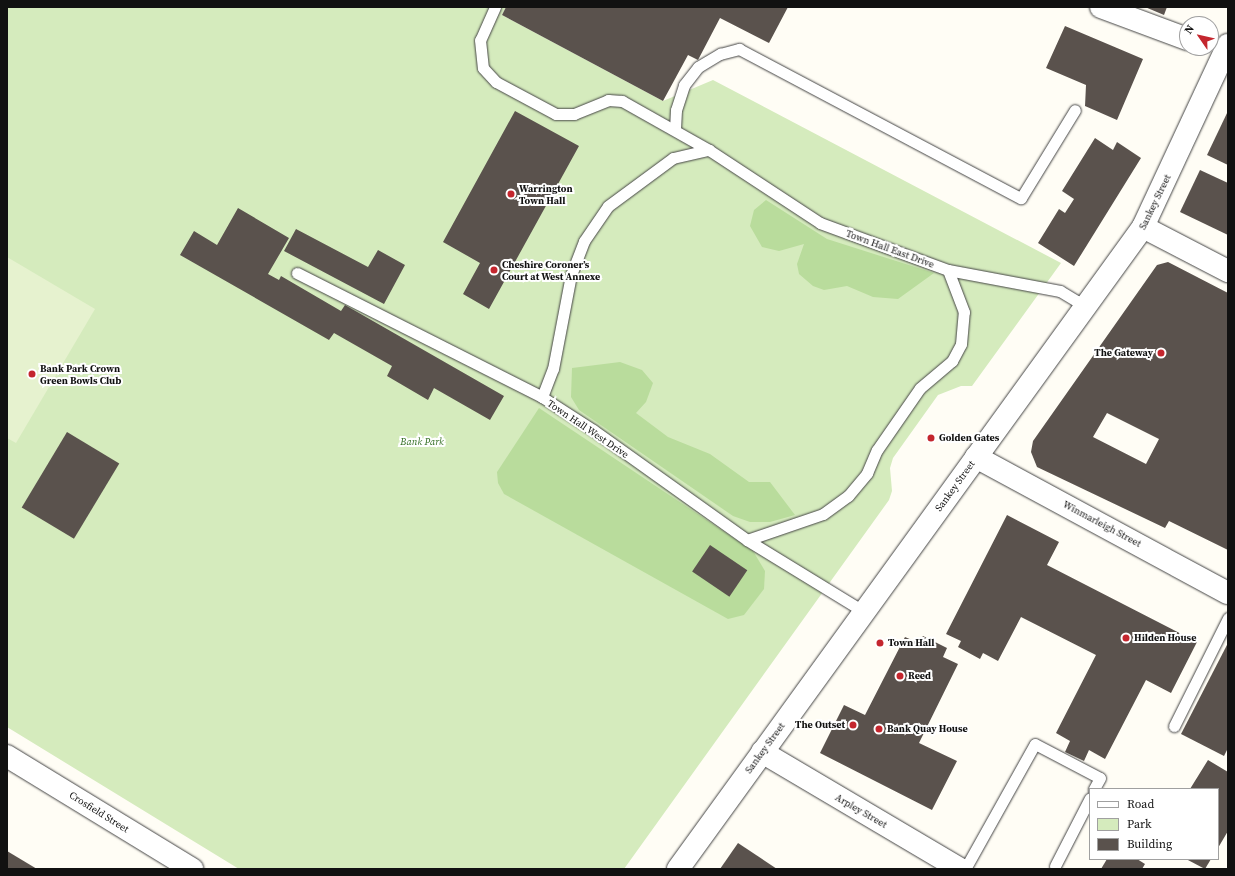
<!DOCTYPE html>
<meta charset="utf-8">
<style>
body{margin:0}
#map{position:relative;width:1235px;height:876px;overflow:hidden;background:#fffdf5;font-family:"Source Serif 4",serif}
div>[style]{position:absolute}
.green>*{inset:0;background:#d5ebbd}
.forest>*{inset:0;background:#b9dc9c}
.pitch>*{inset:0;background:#e6f2cf}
.building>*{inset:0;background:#5a524d;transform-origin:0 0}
.roads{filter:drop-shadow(0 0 1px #444) drop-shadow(0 0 1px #444)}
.service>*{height:11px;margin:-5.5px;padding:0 5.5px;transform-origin:5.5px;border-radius:5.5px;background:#fff}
.minor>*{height:22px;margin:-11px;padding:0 11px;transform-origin:11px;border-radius:11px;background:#fff}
.tertiary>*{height:22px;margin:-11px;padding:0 11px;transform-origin:11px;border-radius:11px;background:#fff}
.dots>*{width:11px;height:11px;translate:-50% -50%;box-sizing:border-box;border:2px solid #fff;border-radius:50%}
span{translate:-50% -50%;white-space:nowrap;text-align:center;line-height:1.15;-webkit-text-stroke:4px #fff;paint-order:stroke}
.poi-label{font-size:10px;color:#111;font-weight:700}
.left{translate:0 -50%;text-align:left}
.right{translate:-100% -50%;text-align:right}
.street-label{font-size:10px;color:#111}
.park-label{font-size:10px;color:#2f6b1f;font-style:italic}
.frame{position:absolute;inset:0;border:8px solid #111;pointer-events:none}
.legend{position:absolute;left:1089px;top:788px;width:130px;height:72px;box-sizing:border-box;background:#fff;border:1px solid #a0a0a0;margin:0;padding:5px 7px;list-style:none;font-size:12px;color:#111}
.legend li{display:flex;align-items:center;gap:8px;height:20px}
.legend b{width:20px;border:1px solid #a0a0a0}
.north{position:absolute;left:1179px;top:16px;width:40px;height:40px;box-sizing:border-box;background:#fff;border:1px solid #a0a0a0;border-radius:50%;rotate:304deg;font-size:11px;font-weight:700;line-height:16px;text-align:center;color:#111}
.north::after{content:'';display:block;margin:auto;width:14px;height:18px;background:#c4262e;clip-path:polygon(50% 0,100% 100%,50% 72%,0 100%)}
</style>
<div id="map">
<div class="green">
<i style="clip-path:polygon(7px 7px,506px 7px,502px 15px,663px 101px,713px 80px,1061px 263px,972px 386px,961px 386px,938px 395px,893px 458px,890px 468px,892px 491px,889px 500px,624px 869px,239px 869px,7px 727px)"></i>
</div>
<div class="forest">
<i style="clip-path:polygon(766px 200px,827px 239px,934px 273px,898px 299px,873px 297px,847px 286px,824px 290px,813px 286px,799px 274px,797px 264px,804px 244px,779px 251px,762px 247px,750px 226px,754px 210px)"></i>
<i style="clip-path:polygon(620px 362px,642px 370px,653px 383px,646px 402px,636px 413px,668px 437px,710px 454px,749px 482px,770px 482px,795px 515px,770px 522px,750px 522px,733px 516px,579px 410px,571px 397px,572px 368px)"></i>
<i style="clip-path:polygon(539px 408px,753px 551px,765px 571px,764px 589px,744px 615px,728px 619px,504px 494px,498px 483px,497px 472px)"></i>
</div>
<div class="pitch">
<i style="clip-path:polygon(7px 257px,95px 309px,16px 443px,7px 438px)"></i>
</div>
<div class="building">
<i style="clip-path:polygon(506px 7px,788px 7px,769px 43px,720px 18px,698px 60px,688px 55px,663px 101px,502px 15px)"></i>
<i style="clip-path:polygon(1145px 7px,1167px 7px,1164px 15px)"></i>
<i style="clip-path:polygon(1065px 26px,1143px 59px,1117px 120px,1085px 106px,1086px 85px,1046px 68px)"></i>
<i style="clip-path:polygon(515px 111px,579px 146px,489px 309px,463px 294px,480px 263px,443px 242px)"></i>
<i style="clip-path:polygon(1228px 111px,1228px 165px,1207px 155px)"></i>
<i style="clip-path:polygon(1095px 138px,1113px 150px,1117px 142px,1141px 158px,1074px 266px,1038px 243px,1059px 209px,1065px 213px,1074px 199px,1062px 191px)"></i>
<i style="clip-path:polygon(1200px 170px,1228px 183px,1228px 235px,1180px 212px)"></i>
<i style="clip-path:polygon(238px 208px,289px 238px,268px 274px,279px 280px,281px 276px,341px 311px,345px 305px,504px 396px,490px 420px,434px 388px,428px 400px,387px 376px,392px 366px,334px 333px,329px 340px,180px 255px,194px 231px,217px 245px)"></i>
<i style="clip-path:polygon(296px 229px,368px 267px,378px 250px,405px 265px,384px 304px,284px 251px)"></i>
<i style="clip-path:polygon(evenodd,1168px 262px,1228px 293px,1228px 550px,1169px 521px,1165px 528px,1037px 467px,1031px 452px,1033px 441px,1157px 265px,1168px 262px,1107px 413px,1159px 439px,1146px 464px,1093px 437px,1107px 413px)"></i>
<i style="left:67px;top:432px;width:61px;height:88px;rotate:31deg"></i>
<i style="clip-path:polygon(1007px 515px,1059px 542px,1047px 565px,1197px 642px,1171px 693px,1146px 680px,1105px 759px,1089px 750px,1084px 761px,1065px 752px,1070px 741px,1056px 733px,1096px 655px,1021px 617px,998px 661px,983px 653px,980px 659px,958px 647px,961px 641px,946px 634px)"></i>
<i style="left:710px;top:545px;width:45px;height:32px;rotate:34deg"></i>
<i style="clip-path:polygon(923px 636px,947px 648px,943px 657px,958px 664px,919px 743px,957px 761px,932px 810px,820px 753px,844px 705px,865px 715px,905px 637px,919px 643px)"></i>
<i style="clip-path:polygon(1228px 643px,1228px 748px,1224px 756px,1181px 734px)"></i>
<i style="clip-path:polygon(1208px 760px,1228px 772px,1228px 831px,1218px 848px,1218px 789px,1190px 789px)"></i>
<i style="clip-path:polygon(738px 843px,777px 869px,720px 869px)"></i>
<i style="clip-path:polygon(7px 851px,37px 869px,7px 869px)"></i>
<i style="clip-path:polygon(1107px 859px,1137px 859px,1145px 864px,1142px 869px,1101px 869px)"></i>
<i style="clip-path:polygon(1186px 859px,1211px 859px,1205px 869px)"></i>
</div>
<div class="roads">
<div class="service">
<i style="left:495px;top:7px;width:36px;rotate:114deg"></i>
<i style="left:480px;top:40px;width:28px;rotate:84deg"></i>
<i style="left:483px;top:68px;width:19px;rotate:47deg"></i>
<i style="left:496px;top:82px;width:68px;rotate:28.1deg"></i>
<i style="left:556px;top:114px;width:18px"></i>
<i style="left:574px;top:114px;width:37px;rotate:-22deg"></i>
<i style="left:608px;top:100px;width:14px;rotate:4deg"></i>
<i style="left:622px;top:101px;width:100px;rotate:29.4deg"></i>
<i style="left:709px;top:150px;width:133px;rotate:33.3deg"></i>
<i style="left:820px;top:223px;width:136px;rotate:20.2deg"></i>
<i style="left:948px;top:270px;width:114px;rotate:10.6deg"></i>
<i style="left:1060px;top:291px;width:31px;rotate:31deg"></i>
<i style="left:675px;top:129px;width:19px;rotate:-87deg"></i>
<i style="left:676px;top:110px;width:26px;rotate:-72deg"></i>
<i style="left:684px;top:85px;width:23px;rotate:-52deg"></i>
<i style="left:698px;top:67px;width:26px;rotate:-31deg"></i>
<i style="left:720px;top:54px;width:20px;rotate:-15deg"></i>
<i style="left:739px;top:49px;width:319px;rotate:27.9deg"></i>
<i style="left:1021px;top:198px;width:103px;rotate:-58.5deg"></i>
<i style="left:297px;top:273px;width:275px;rotate:26.8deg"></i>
<i style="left:542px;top:397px;width:61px;rotate:32.9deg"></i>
<i style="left:593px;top:430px;width:189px;rotate:35.5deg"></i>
<i style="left:747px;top:540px;width:136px;rotate:31.5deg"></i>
<i style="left:542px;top:397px;width:30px;rotate:-69deg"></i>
<i style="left:553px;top:369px;width:96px;rotate:-79.2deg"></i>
<i style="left:571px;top:275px;width:36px;rotate:-69deg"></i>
<i style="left:584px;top:241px;width:42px;rotate:-55.6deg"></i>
<i style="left:608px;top:206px;width:81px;rotate:-36.4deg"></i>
<i style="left:673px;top:158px;width:37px;rotate:-13deg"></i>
<i style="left:747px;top:540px;width:80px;rotate:-18.9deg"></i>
<i style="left:823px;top:514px;width:31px;rotate:-36deg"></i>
<i style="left:848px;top:496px;width:30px;rotate:-50deg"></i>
<i style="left:867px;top:473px;width:25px;rotate:-67deg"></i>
<i style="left:877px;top:450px;width:75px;rotate:-55.3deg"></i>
<i style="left:920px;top:388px;width:42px;rotate:-40.2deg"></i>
<i style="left:952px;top:361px;width:19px;rotate:-62deg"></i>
<i style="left:961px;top:344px;width:32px;rotate:-85deg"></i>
<i style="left:964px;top:312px;width:45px;rotate:-110.9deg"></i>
<i style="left:1174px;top:726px;width:121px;rotate:-63.4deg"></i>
<i style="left:1055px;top:866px;width:76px;rotate:-62.8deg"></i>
<i style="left:965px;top:869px;width:143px;rotate:-60.8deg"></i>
<i style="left:1035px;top:744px;width:73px;rotate:27.6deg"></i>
<i style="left:1100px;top:778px;width:13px;rotate:119deg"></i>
</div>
<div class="minor">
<i style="left:1101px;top:7px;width:92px;rotate:20.4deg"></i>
<i style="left:1143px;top:227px;width:96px;rotate:27.4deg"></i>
<i style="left:976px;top:457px;width:286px;rotate:28.4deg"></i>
<i style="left:762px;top:752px;width:230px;rotate:30.6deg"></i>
<i style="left:678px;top:869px;width:793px;rotate:-54.08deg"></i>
<i style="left:1143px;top:227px;width:201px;rotate:-65deg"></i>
</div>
<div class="tertiary">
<i style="left:7px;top:756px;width:217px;rotate:31.4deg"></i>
</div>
</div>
<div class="dots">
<i style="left:511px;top:194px;background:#c4262e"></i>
<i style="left:494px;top:270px;background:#c4262e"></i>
<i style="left:1161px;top:353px;background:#c4262e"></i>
<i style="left:32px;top:374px;background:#c4262e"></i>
<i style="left:931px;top:438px;background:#c4262e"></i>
<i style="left:1126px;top:638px;background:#c4262e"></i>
<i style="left:880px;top:643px;background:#c4262e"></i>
<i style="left:900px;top:676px;background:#c4262e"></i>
<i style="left:853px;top:725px;background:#c4262e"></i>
<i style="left:879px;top:729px;background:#c4262e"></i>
</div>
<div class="poi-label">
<span class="left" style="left:519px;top:194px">Warrington<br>Town Hall</span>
<span class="left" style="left:502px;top:270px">Cheshire Coroner’s<br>Court at West Annexe</span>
<span class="right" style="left:1153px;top:353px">The Gateway</span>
<span class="left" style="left:40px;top:374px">Bank Park Crown<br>Green Bowls Club</span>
<span class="left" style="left:939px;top:438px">Golden Gates</span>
<span class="left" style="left:1134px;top:638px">Hilden House</span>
<span class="left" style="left:888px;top:643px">Town Hall</span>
<span class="left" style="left:908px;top:676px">Reed</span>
<span class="right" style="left:845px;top:725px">The Outset</span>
<span class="left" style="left:887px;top:729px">Bank Quay House</span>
</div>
<div class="street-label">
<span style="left:1155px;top:202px;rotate:-64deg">Sankey Street</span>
<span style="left:890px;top:249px;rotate:20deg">Town Hall East Drive</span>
<span style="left:588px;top:429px;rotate:34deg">Town Hall West Drive</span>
<span style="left:955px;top:486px;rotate:-54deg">Sankey Street</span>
<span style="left:1102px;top:524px;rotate:28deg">Winmarleigh Street</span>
<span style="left:765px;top:748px;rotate:-54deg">Sankey Street</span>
<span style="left:861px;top:811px;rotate:30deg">Arpley Street</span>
<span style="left:99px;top:812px;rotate:32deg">Crosfield Street</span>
</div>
<div class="park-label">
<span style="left:422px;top:442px">Bank Park</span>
</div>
<div class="frame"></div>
<ul class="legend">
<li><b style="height:5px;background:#fff"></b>Road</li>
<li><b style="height:11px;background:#d5ebbd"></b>Park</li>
<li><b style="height:11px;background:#5a524d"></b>Building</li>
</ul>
<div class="north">N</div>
</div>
